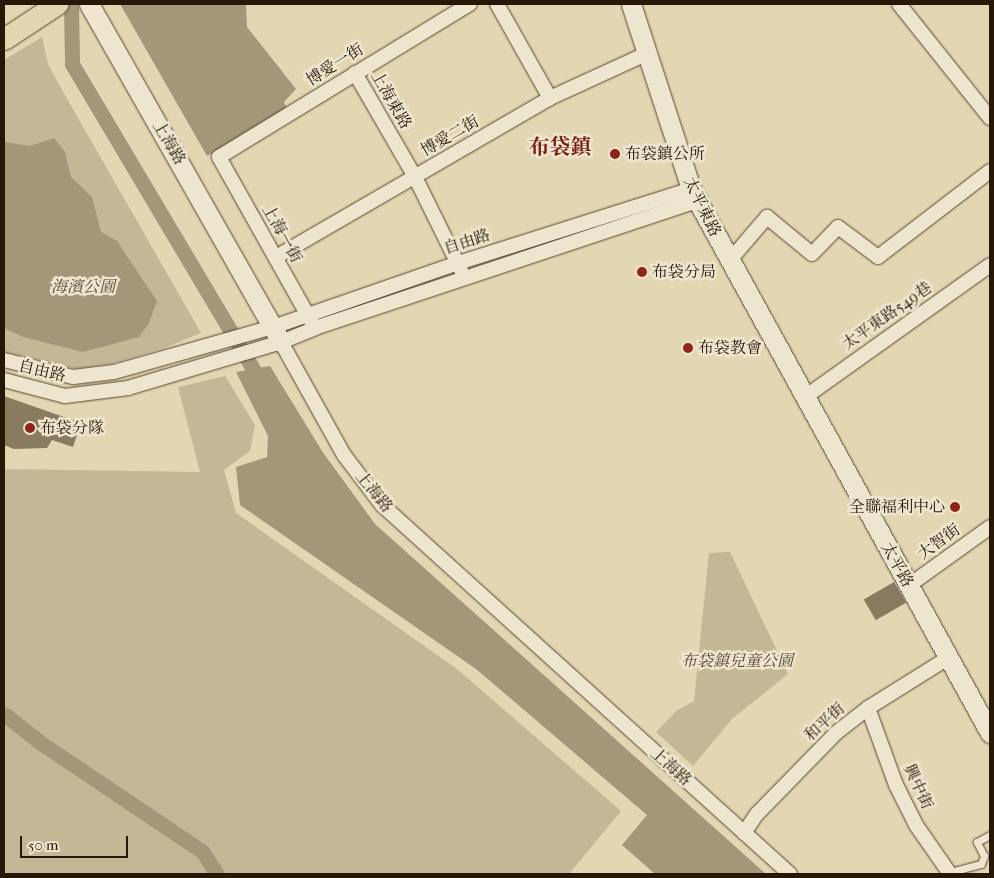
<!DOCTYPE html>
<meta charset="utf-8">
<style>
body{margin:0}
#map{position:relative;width:994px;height:878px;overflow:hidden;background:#e3d7b3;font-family:"IM FELL French Canon","Noto Serif TC",serif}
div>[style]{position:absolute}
.green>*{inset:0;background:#c3b796}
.water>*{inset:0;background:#a39679}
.canal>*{height:15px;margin:-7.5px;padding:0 7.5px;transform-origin:7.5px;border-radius:7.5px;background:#a39679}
.building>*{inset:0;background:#887b60;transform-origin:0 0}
.roads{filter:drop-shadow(0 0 1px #554832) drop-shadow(0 0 1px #554832)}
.lane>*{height:7px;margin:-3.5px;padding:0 3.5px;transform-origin:3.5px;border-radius:3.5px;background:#ede5ce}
.street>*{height:14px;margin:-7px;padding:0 7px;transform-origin:7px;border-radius:7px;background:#ede5ce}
.secondary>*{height:19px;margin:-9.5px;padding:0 9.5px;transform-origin:9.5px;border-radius:9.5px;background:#ede5ce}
.primary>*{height:21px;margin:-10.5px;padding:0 10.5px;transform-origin:10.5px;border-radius:10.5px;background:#e3d7b3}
.dots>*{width:14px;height:14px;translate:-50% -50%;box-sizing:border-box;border:2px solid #ede5ce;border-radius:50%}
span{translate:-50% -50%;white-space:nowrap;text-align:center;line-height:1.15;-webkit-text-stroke:5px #ede5ce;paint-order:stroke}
.street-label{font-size:16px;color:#261807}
.poi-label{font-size:16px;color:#261807}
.left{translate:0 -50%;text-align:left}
.right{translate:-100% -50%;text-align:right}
.park-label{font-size:16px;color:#554832;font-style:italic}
.district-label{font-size:21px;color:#7a1f14;font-weight:700}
.frame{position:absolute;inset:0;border:5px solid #261807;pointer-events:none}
.scale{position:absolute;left:20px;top:836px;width:108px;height:22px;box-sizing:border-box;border:2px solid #261807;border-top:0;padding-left:6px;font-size:15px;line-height:18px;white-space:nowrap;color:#261807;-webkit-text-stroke:4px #ede5ce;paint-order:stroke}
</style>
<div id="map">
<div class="green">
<i style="clip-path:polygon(42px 37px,48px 64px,62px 90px,201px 333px,162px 349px,111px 364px,77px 369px,4px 352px,4px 60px)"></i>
<i style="clip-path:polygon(225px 376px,255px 425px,250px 451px,224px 470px,236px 513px,457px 669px,621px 811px,569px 874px,4px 874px,4px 469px,200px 472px,178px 387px)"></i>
<i style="clip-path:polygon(730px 552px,788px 674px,732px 719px,693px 766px,656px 732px,676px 711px,694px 701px,709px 553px)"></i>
</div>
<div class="water">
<i style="clip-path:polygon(120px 4px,246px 4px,247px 27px,296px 89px,284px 102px,288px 111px,207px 156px)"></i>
<i style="clip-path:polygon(54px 138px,65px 152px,71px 177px,92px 197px,101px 232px,117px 241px,157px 301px,149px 323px,139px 337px,83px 352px,23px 337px,4px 328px,4px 142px,30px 146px)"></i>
<i style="clip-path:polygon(270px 366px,322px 451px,375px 524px,766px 874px,655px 874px,622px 845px,647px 815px,476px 669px,240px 505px,236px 467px,267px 457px,268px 436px,236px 372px)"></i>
</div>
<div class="canal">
<i style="left:71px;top:4px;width:60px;rotate:89deg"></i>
<i style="left:72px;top:64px;width:376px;rotate:59.3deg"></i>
<i style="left:4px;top:714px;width:47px;rotate:38.1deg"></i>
<i style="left:41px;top:743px;width:194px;rotate:33.9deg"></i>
<i style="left:202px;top:851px;width:27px;rotate:57deg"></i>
</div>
<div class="building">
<i style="clip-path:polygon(4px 396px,81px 423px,73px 447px,52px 440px,47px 448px,14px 449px,4px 445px)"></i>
<i style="left:894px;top:582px;width:24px;height:35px;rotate:60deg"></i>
</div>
<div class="roads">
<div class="lane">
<i style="left:947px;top:873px;width:35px;rotate:-15deg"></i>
<i style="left:981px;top:864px;width:9px;rotate:-69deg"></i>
<i style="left:984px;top:856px;width:16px;rotate:-117deg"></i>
<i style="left:977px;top:842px;width:15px;rotate:-28deg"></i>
</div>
<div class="street">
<i style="left:497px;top:4px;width:108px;rotate:60.6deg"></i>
<i style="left:899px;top:4px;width:146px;rotate:51.4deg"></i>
<i style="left:355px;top:73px;width:120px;rotate:60deg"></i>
<i style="left:415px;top:177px;width:104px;rotate:63.7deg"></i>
<i style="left:276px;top:257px;width:317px;rotate:-30.1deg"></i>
<i style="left:550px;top:98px;width:106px;rotate:-24.6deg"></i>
<i style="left:730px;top:260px;width:57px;rotate:-49.3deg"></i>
<i style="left:767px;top:217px;width:58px;rotate:39.4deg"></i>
<i style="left:812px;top:254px;width:37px;rotate:-46deg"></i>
<i style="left:838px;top:227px;width:50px;rotate:36.9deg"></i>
<i style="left:878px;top:257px;width:141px;rotate:-37.5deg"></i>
<i style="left:311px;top:321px;width:188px;rotate:-119.3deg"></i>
<i style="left:219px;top:157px;width:294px;rotate:-31.4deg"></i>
<i style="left:281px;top:342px;width:129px;rotate:60.9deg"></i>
<i style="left:344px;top:455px;width:63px;rotate:52.8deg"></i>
<i style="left:382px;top:505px;width:550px;rotate:42.13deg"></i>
<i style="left:4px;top:360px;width:71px;rotate:13.8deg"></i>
<i style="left:73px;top:377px;width:41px;rotate:-7deg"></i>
<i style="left:114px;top:372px;width:165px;rotate:-15.8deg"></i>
<i style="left:273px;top:327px;width:196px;rotate:-19.1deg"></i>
<i style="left:458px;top:263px;width:244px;rotate:-17.6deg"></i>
<i style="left:4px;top:380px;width:63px;rotate:14.7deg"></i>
<i style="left:65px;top:396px;width:64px;rotate:-7.2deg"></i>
<i style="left:128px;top:388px;width:160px;rotate:-16.7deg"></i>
<i style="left:281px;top:342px;width:37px;rotate:-22deg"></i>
<i style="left:315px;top:328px;width:403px;rotate:-18.4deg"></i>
<i style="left:805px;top:397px;width:227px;rotate:-35.5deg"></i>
<i style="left:908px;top:586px;width:101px;rotate:-35.7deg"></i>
<i style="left:868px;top:708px;width:82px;rotate:70deg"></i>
<i style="left:896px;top:785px;width:45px;rotate:63.4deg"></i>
<i style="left:916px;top:825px;width:60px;rotate:55.2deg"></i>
<i style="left:744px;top:833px;width:23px;rotate:-56deg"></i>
<i style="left:757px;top:814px;width:113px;rotate:-45.7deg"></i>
<i style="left:836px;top:733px;width:41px;rotate:-38deg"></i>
<i style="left:868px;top:708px;width:94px;rotate:-32deg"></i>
</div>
<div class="secondary">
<i style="left:89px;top:4px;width:389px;rotate:60.4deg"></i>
<i style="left:631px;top:4px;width:194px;rotate:72deg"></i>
<i style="left:691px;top:189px;width:621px;rotate:61.21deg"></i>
</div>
<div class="primary">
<i style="left:4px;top:39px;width:64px;rotate:-33.4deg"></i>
</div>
</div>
<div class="dots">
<i style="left:615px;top:154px;background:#8f2418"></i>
<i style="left:642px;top:272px;background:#8f2418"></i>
<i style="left:688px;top:348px;background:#8f2418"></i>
<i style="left:30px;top:428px;background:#8f2418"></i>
<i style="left:955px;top:507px;background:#8f2418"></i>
</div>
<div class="street-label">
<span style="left:335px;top:65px;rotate:-32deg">博愛一街</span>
<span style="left:391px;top:100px;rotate:60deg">上海東路</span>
<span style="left:450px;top:136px;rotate:-30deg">博愛二街</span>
<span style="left:169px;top:143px;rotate:60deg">上海路</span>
<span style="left:702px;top:207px;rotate:64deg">太平東路</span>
<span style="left:282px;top:234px;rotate:61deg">上海一街</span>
<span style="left:467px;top:242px;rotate:-18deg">自由路</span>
<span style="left:887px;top:316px;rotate:-35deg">太平東路549巷</span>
<span style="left:42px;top:371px;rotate:13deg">自由路</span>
<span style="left:374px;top:492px;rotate:51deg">上海路</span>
<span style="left:939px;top:542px;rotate:-36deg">大智街</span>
<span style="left:897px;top:565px;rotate:61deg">太平路</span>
<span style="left:825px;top:722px;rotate:-42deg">和平街</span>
<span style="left:671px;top:767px;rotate:42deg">上海路</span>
<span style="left:918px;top:787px;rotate:65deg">興中街</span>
</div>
<div class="poi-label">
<span class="left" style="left:625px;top:154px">布袋鎮公所</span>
<span class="left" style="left:652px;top:272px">布袋分局</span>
<span class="left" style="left:698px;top:348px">布袋教會</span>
<span class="left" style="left:40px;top:428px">布袋分隊</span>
<span class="right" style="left:945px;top:507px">全聯福利中心</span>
</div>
<div class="park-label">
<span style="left:83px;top:287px">海濱公園</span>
<span style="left:737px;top:661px">布袋鎮兒童公園</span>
</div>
<div class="district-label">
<span style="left:560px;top:147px">布袋鎮</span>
</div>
<div class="frame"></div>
<div class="scale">50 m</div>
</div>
